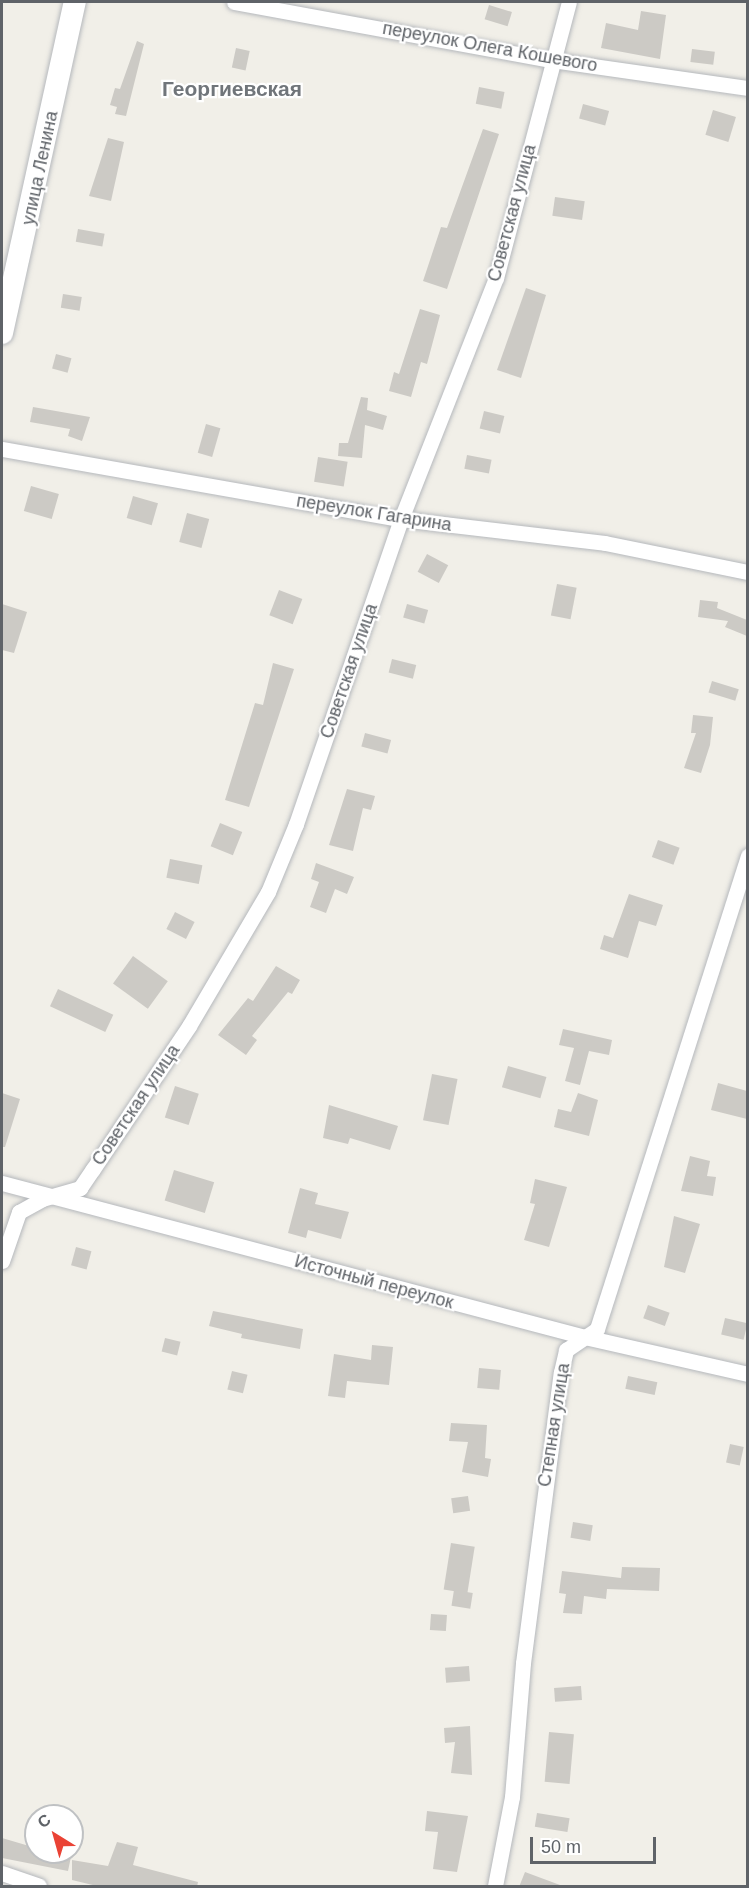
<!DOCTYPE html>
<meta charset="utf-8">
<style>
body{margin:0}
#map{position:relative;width:749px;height:1888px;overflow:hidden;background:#f1efe8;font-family:Helvetica,sans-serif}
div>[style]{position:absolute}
.building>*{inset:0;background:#cccac5;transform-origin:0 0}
.roads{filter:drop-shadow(0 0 2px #b5b8bc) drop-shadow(0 0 2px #b5b8bc)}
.street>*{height:15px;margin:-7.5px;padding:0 7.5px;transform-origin:7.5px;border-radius:7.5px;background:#fff}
.secondary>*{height:22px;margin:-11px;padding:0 11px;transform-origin:11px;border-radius:11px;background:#fff}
span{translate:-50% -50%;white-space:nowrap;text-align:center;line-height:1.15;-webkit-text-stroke:4.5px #fff;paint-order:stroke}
.street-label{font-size:18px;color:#5f6368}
.quarter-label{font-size:21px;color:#70757a;font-weight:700}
.frame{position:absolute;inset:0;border:3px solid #5f6368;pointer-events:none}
.north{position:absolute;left:24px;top:1804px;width:60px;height:60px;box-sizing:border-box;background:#fff;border:2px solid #bfc1c3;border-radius:50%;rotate:323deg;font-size:16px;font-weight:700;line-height:24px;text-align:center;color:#5f6368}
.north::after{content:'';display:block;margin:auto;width:21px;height:27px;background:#ea4335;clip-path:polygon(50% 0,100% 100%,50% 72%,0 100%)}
.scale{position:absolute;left:530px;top:1837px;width:126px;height:27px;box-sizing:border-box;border:3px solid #5f6368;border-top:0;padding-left:8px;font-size:18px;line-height:21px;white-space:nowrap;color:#5f6368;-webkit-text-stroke:4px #fff;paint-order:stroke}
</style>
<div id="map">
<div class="building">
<i style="left:489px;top:5px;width:24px;height:15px;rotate:17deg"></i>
<i style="clip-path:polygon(641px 11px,666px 15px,660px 59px,601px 48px,606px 23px,638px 30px)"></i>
<i style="clip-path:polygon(137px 41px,144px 44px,126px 116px,115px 114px,117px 107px,110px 105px,115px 88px,120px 89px)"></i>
<i style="left:236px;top:48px;width:14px;height:20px;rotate:12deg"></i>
<i style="left:692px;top:49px;width:23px;height:13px;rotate:7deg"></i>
<i style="left:479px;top:87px;width:26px;height:17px;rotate:11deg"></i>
<i style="left:583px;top:104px;width:27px;height:15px;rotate:15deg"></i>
<i style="left:713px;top:110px;width:24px;height:26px;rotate:17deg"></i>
<i style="clip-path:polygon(483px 129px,499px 134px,447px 289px,423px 281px,441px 227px,447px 228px)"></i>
<i style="clip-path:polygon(108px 138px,124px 142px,111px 201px,89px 196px)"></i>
<i style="left:555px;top:197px;width:30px;height:19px;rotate:8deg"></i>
<i style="left:78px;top:229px;width:27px;height:13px;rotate:10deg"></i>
<i style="clip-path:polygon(526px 288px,546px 295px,521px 378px,497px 370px)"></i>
<i style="left:63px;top:294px;width:19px;height:14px;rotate:9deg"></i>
<i style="clip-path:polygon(420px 309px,440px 315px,427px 364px,421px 362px,411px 397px,389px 391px,394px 372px,399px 374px)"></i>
<i style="left:56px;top:354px;width:16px;height:15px;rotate:15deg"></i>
<i style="clip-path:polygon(361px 397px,368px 398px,367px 410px,387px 416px,383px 430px,365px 425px,362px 458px,338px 456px,339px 443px,348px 443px)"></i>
<i style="clip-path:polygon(33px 407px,90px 417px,82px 441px,68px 436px,70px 429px,30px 422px)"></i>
<i style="left:484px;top:411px;width:21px;height:18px;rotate:14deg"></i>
<i style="left:206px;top:424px;width:15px;height:30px;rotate:16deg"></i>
<i style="left:467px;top:455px;width:25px;height:14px;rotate:11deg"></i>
<i style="left:318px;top:457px;width:30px;height:25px;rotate:9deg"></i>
<i style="left:31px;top:486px;width:29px;height:26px;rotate:16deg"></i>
<i style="left:133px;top:496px;width:26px;height:23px;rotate:16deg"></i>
<i style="left:187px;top:513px;width:23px;height:30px;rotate:15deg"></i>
<i style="left:427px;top:554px;width:24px;height:20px;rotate:28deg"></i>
<i style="left:557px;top:584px;width:20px;height:32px;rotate:11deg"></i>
<i style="left:279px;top:590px;width:25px;height:27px;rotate:21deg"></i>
<i style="clip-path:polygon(700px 600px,718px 602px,717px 608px,747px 620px,747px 636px,725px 627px,728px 621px,698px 617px)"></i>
<i style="clip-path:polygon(2px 604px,27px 612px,14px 653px,2px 650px)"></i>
<i style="left:407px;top:604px;width:22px;height:14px;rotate:16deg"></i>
<i style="left:392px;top:659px;width:25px;height:14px;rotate:14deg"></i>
<i style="clip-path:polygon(273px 663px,294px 669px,249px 807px,225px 800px,255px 703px,263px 705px)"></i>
<i style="left:712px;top:681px;width:28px;height:12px;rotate:17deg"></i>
<i style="clip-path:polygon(693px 715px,713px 717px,710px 745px,701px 773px,684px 768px,696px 733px,691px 733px)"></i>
<i style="left:365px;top:733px;width:27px;height:14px;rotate:15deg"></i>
<i style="clip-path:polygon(347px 789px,375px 796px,371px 810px,363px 808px,353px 851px,329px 845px)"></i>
<i style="left:220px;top:823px;width:24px;height:25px;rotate:22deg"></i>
<i style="left:658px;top:840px;width:23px;height:18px;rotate:20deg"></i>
<i style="left:170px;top:859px;width:33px;height:19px;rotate:11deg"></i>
<i style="clip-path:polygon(316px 863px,354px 877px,347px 894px,335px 889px,326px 913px,310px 907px,319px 882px,311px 879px)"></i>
<i style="clip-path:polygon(629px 894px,663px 905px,656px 926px,639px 921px,628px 958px,600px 949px,604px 935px,613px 938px)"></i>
<i style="left:175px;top:912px;width:22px;height:19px;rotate:27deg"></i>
<i style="left:133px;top:956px;width:43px;height:34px;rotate:36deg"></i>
<i style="clip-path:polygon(276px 966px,300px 980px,292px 994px,288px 992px,252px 1036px,257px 1040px,246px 1055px,218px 1035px,248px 998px,253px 1001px)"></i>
<i style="left:58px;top:989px;width:61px;height:19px;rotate:25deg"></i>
<i style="clip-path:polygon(563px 1029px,612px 1040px,609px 1055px,589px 1051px,580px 1085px,565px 1081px,574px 1048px,559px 1045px)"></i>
<i style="left:508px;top:1066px;width:40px;height:22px;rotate:16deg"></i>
<i style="left:432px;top:1074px;width:26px;height:47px;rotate:11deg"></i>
<i style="clip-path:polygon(718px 1083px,747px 1091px,747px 1119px,711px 1110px)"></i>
<i style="left:175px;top:1086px;width:25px;height:33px;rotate:18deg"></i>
<i style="clip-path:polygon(2px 1093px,20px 1099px,5px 1147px,2px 1147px)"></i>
<i style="clip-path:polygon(578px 1093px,598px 1100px,589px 1136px,554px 1127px,558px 1109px,571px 1112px)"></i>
<i style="clip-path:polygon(329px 1105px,398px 1126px,390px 1150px,350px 1138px,348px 1144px,323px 1138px)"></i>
<i style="clip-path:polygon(690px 1156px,710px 1161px,707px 1176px,716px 1177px,713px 1196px,681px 1191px)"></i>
<i style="left:174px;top:1170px;width:42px;height:32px;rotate:17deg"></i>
<i style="clip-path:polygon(535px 1179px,567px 1187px,549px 1247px,524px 1240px,535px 1204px,530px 1203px)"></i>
<i style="clip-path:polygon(300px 1188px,318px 1193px,315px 1204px,349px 1212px,341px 1239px,308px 1230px,306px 1238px,288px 1233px)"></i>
<i style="clip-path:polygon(674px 1216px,700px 1224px,685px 1273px,664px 1267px)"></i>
<i style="left:76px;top:1247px;width:16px;height:19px;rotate:15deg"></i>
<i style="left:648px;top:1305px;width:23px;height:14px;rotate:20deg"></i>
<i style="clip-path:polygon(213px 1311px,303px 1329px,300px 1349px,241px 1338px,242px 1334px,209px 1326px)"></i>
<i style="left:725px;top:1318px;width:23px;height:17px;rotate:13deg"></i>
<i style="left:165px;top:1338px;width:16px;height:14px;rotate:14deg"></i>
<i style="clip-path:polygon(372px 1345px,393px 1347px,389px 1385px,347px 1381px,345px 1398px,328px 1396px,334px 1354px,371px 1360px)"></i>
<i style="left:479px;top:1368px;width:22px;height:20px;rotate:5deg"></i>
<i style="left:232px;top:1371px;width:16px;height:19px;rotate:14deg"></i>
<i style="left:628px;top:1376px;width:30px;height:13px;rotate:12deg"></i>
<i style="clip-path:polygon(451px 1423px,487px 1425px,485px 1458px,491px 1459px,488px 1477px,462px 1472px,468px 1442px,449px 1441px)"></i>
<i style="left:730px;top:1444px;width:14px;height:19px;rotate:12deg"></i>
<i style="left:468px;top:1496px;width:15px;height:17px;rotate:82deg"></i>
<i style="left:573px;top:1522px;width:20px;height:16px;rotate:9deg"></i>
<i style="left:451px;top:1543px;width:24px;height:47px;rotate:9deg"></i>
<i style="clip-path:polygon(622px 1567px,660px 1568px,659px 1591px,607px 1589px,606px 1599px,584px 1596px,582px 1614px,563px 1613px,566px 1594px,559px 1593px,562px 1571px,621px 1578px)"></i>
<i style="left:454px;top:1590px;width:19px;height:16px;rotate:9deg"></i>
<i style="left:431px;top:1614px;width:16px;height:16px;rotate:4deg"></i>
<i style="left:469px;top:1666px;width:15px;height:24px;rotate:86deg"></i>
<i style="left:581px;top:1686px;width:14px;height:27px;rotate:86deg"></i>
<i style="clip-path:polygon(470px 1726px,472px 1775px,451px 1773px,455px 1742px,445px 1743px,444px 1728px)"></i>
<i style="left:549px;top:1732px;width:25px;height:50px;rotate:5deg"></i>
<i style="clip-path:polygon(427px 1811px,468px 1816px,457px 1872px,433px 1869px,438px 1832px,425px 1831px)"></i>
<i style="left:537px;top:1813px;width:33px;height:14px;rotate:9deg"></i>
<i style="clip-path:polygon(2px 1838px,36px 1848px,36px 1852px,72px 1852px,68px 1871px,2px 1858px)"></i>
<i style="clip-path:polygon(117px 1842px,138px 1847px,133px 1865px,198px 1882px,197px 1887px,101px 1887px,72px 1880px,72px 1860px,108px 1866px)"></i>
<i style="clip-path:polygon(525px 1872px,560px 1885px,560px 1887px,519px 1887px)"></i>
</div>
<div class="roads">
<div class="street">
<i style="left:234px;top:2px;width:322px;rotate:10.4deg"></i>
<i style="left:551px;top:60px;width:199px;rotate:8.1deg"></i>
<i style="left:2px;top:449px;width:405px;rotate:10deg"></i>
<i style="left:401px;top:519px;width:205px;rotate:6.7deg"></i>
<i style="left:605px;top:543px;width:146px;rotate:11.5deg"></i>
<i style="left:2px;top:1183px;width:603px;rotate:14.8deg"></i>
<i style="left:585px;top:1337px;width:167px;rotate:12.8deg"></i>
<i style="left:2px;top:1261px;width:52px;rotate:-70.9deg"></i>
<i style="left:19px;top:1212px;width:26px;rotate:-29deg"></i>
<i style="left:42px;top:1199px;width:40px;rotate:-16deg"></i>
<i style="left:80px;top:1188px;width:23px;rotate:-56deg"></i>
<i style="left:93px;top:1169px;width:172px;rotate:-56.1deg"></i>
<i style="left:189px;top:1026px;width:156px;rotate:-59.5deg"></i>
<i style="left:268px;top:892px;width:74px;rotate:-67.6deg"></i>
<i style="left:296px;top:824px;width:323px;rotate:-71deg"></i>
<i style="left:401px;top:519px;width:259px;rotate:-68.5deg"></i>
<i style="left:496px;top:278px;width:285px;rotate:-75.2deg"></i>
<i style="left:2px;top:1873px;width:39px;rotate:19deg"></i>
<i style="left:495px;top:1886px;width:91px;rotate:-79.2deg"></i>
<i style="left:512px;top:1797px;width:134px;rotate:-85.3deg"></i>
<i style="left:523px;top:1663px;width:293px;rotate:-82.6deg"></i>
<i style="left:561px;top:1372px;width:23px;rotate:-77deg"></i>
<i style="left:566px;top:1350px;width:37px;rotate:-34deg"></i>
<i style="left:597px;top:1329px;width:497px;rotate:-72.3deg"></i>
</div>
<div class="secondary">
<i style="left:2px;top:333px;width:339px;rotate:-77.6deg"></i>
</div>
</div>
<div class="street-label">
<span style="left:490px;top:47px;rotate:10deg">переулок Олега Кошевого</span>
<span style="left:40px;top:168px;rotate:-78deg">улица Ленина</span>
<span style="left:512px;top:213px;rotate:-75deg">Советская улица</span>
<span style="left:374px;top:513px;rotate:9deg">переулок Гагарина</span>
<span style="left:349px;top:671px;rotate:-71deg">Советская улица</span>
<span style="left:136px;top:1105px;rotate:-56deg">Советская улица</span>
<span style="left:374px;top:1282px;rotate:15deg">Источный переулок</span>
<span style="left:554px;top:1425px;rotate:-81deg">Степная улица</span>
</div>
<div class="quarter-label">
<span style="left:232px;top:89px">Георгиевская</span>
</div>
<div class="frame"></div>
<div class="north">С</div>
<div class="scale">50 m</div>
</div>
